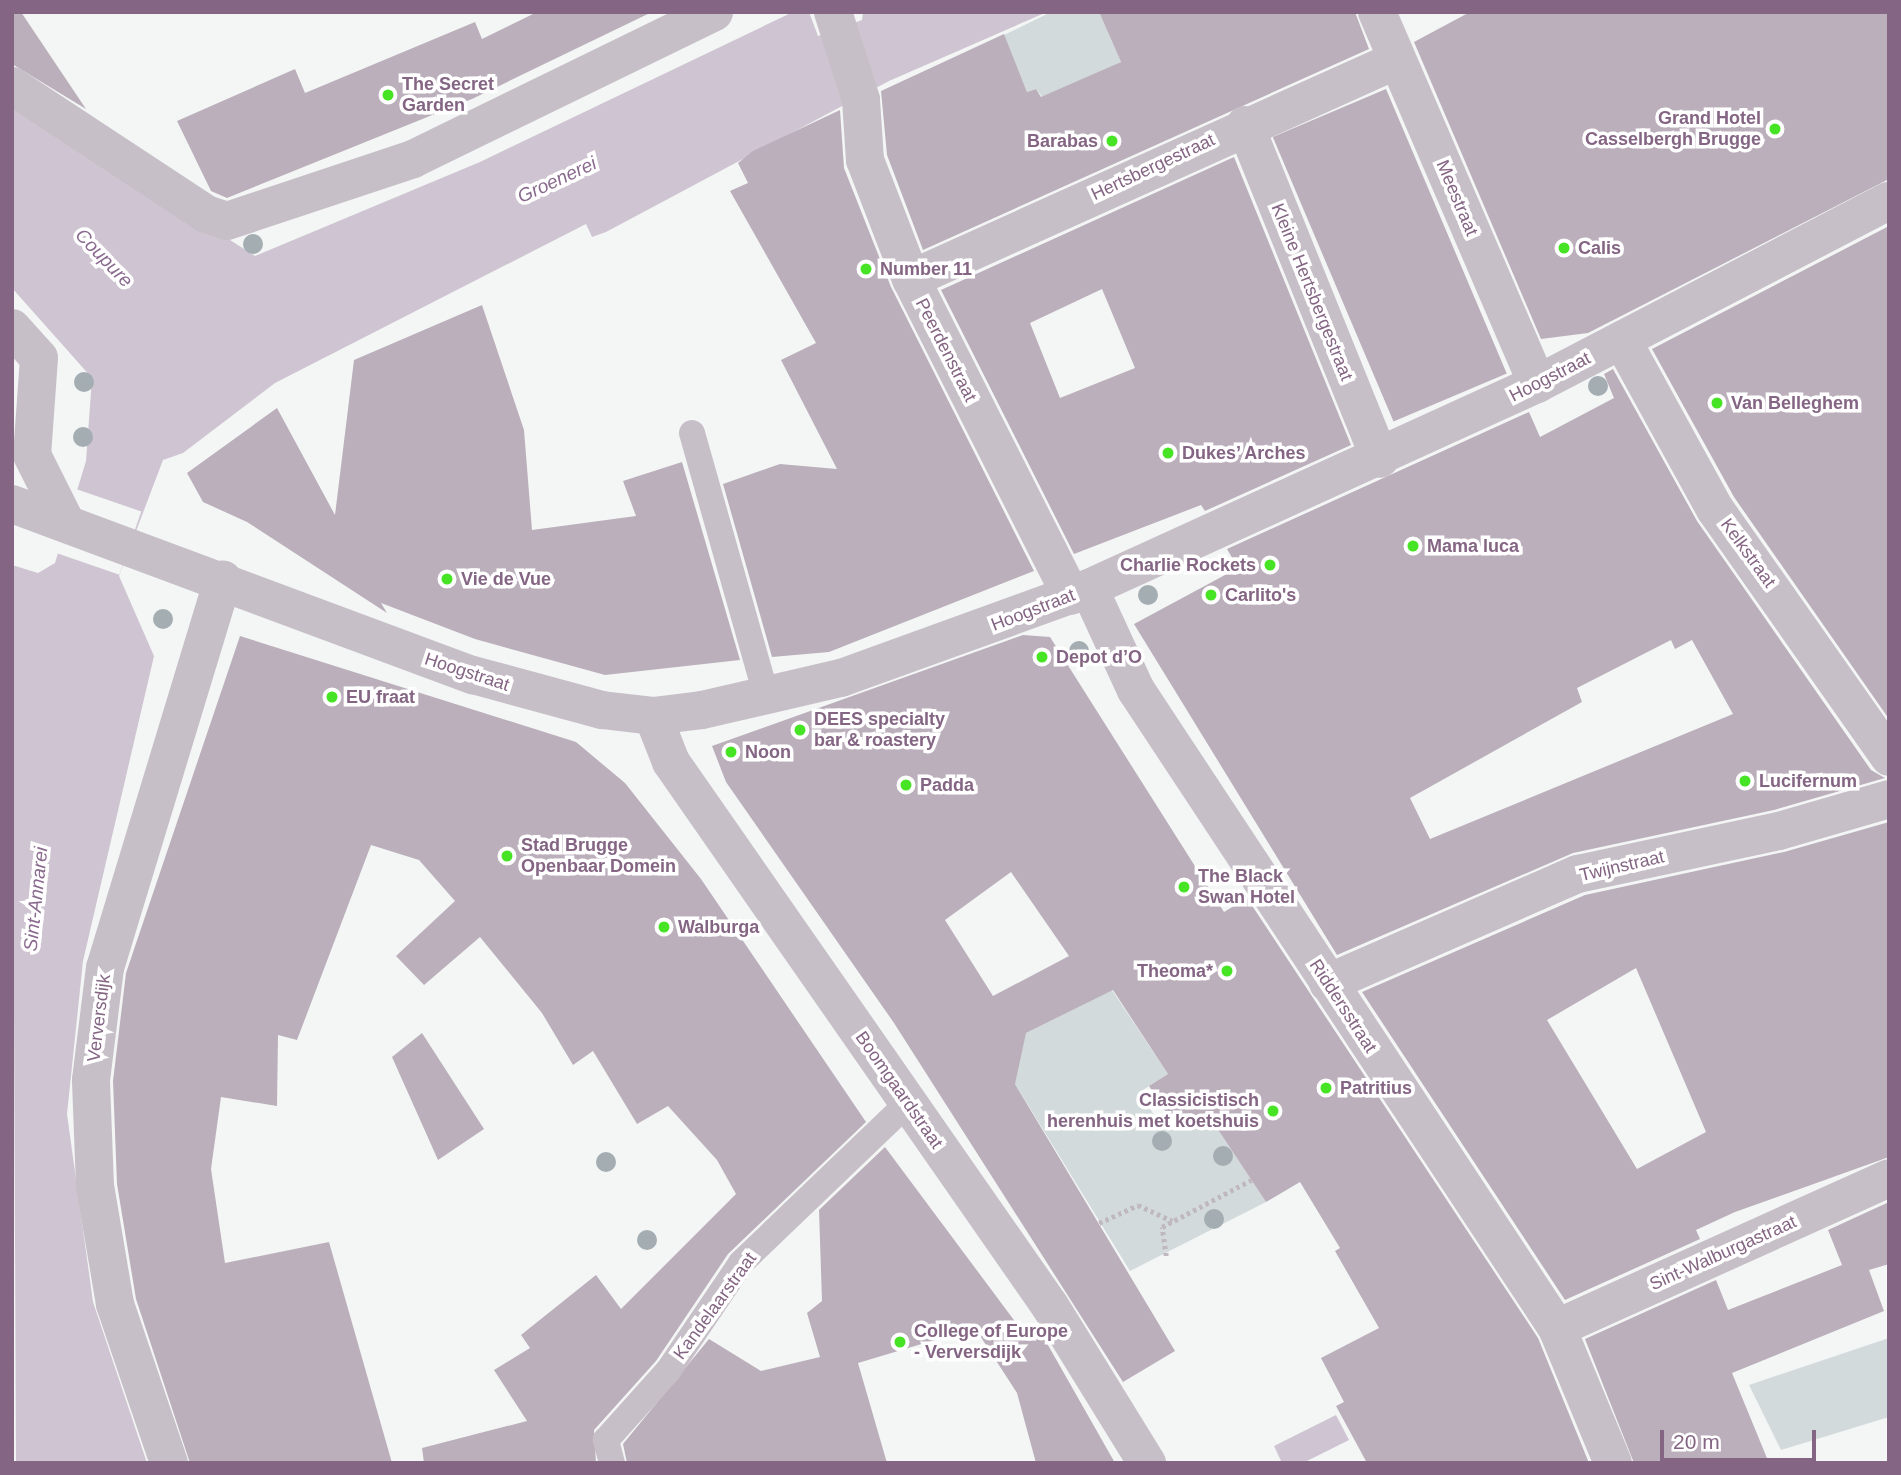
<!DOCTYPE html>
<meta charset="utf-8">
<style>
body{margin:0}
#map{position:relative;width:1901px;height:1475px;overflow:hidden;background:#f3f6f5;font-family:Arial,sans-serif}
div>[style]{position:absolute}
[style*='--x']{left:calc(var(--x)*1px);top:calc(var(--y)*1px);width:calc(var(--w)*1px);rotate:calc(var(--a)*1deg)}
.green>*{inset:0;background:#d2dadb}
.water>*{inset:0;background:#cfc4d1}
.pier>*{inset:0;background:#f3f6f5;transform-origin:0 0}
.building>*{inset:0;background:#bbafbb;transform-origin:0 0}
.path>*{height:4.5px;margin-top:-2.25px;transform-origin:0;background:repeating-linear-gradient(90deg,#bfb9bf 0 3.5px,transparent 0 7px)}
.service>*{height:26px;margin:-13px;padding:0 13px;transform-origin:13px;border-radius:13px;background:#c7bfc7}
.pedestrian>*{height:38px;margin:-19px;padding:0 19px;transform-origin:19px;border-radius:19px;background:#c7bfc7}
.minor>*{height:38px;margin:-19px;padding:0 19px;transform-origin:19px;border-radius:19px;background:#c7bfc7}
.trees>*{width:20px;height:20px;margin:-10px;border-radius:50%;background:#a4adb2}
.dots>*{width:19px;height:19px;translate:-50% -50%;box-sizing:border-box;border:4px solid #fff;border-radius:50%}
span{translate:-50% -50%;white-space:nowrap;text-align:center;line-height:1.15;-webkit-text-stroke:7px #fff;paint-order:stroke}
.poi-label{font-size:18px;color:#846583;font-weight:700}
.left{translate:0 -50%;text-align:left}
.right{translate:-100% -50%;text-align:right}
.street-label{font-size:18px;color:#846583}
.water-label{font-size:19px;color:#8a6b8f;font-style:italic}
.frame{position:absolute;inset:0;border:14px solid #846583;pointer-events:none}
.scale{position:absolute;left:1660px;top:1430px;width:156px;height:32px;box-sizing:border-box;border:4px solid #846583;border-top:0;padding-left:9px;font-size:21px;line-height:24px;white-space:nowrap;color:#846583;-webkit-text-stroke:5px #fff;paint-order:stroke}
</style>
<div id="map">
<div class="green">
<i style="clip-path:polygon(1051px 12px,1099px 12px,1121px 62px,1044px 99px,1036px 89px,1027px 92px,1004px 35px)"></i>
<i style="clip-path:polygon(1112px 990px,1168px 1074px,1140px 1092px,1157px 1120px,1167px 1114px,1178px 1131px,1207px 1113px,1266px 1202px,1130px 1271px,1012px 1079px,1023px 1045px,1014px 1039px)"></i>
<i style="clip-path:polygon(1889px 1338px,1889px 1417px,1781px 1450px,1749px 1385px)"></i>
</div>
<div class="water">
<i style="clip-path:polygon(793px 12px,809px 12px,818px 36px,862px 20px,863px 12px,1047px 12px,889px 81px,606px 232px,592px 237px,586px 224px,275px 383px,183px 453px,163px 460px,119px 576px,154px 656px,83px 961px,67px 1114px,93px 1302px,147px 1463px,16px 1463px,12px 565px,38px 573px,55px 563px,86px 461px,92px 378px,12px 288px,12px 100px,255px 256px,480px 162px)"></i>
<i style="clip-path:polygon(1336px 1415px,1349px 1440px,1303px 1463px,1282px 1463px,1274px 1446px)"></i>
</div>
<div class="pier">
<i style="left:76px;top:489px;width:69px;height:67px;rotate:19deg"></i>
</div>
<div class="building">
<i style="clip-path:polygon(12px 12px,21px 12px,86px 109px,12px 64px)"></i>
<i style="clip-path:polygon(537px 12px,652px 12px,472px 99px,227px 198px,211px 191px,177px 121px,295px 69px,305px 93px,475px 22px,482px 39px)"></i>
<i style="clip-path:polygon(1099px 12px,1355px 12px,1369px 49px,923px 250px,887px 155px,881px 91px,1004px 34px,1027px 92px,1036px 89px,1041px 97px,1121px 62px)"></i>
<i style="clip-path:polygon(1470px 12px,1889px 12px,1889px 179px,1588px 333px,1541px 339px,1414px 42px)"></i>
<i style="left:1386px;top:89px;width:309px;height:123px;rotate:67deg"></i>
<i style="clip-path:polygon(840px 110px,844px 168px,891px 287px,1034px 571px,829px 652px,772px 657px,723px 484px,780px 464px,837px 469px,781px 360px,816px 343px,730px 191px,748px 183px,738px 163px,753px 151px)"></i>
<i style="clip-path:polygon(evenodd,1234px 157px,1351px 445px,1205px 511px,1201px 505px,1074px 554px,941px 290px,1234px 157px,1102px 289px,1135px 368px,1060px 398px,1030px 323px,1102px 289px)"></i>
<i style="clip-path:polygon(1889px 226px,1889px 719px,1734px 497px,1652px 349px)"></i>
<i style="clip-path:polygon(482px 305px,524px 430px,532px 530px,636px 516px,623px 481px,682px 462px,740px 660px,605px 675px,475px 639px,381px 603px,387px 613px,247px 522px,203px 502px,187px 473px,277px 408px,335px 515px,354px 360px)"></i>
<i style="clip-path:polygon(evenodd,1613px 369px,1697px 521px,1871px 770px,1885px 778px,1774px 810px,1573px 853px,1337px 955px,1134px 624px,1238px 568px,1227px 549px,1529px 412px,1540px 437px,1614px 398px,1604px 374px,1613px 369px,1671px 640px,1675px 649px,1692px 640px,1733px 714px,1430px 839px,1410px 798px,1582px 702px,1577px 688px,1671px 640px)"></i>
<i style="clip-path:polygon(evenodd,1023px 635px,1050px 637px,1224px 912px,1247px 898px,1538px 1338px,1589px 1463px,1367px 1463px,1336px 1406px,1344px 1402px,1321px 1358px,1379px 1328px,1335px 1251px,1340px 1248px,1300px 1182px,1266px 1202px,1207px 1113px,1178px 1131px,1149px 1086px,1168px 1074px,1113px 990px,1026px 1033px,1015px 1084px,1175px 1351px,1123px 1382px,894px 1023px,726px 782px,712px 746px,1023px 635px,1011px 872px,1069px 956px,993px 996px,945px 920px,1011px 872px)"></i>
<i style="clip-path:polygon(240px 636px,576px 742px,625px 783px,701px 879px,866px 1122px,728px 1254px,656px 1361px,594px 1430px,596px 1463px,424px 1463px,422px 1448px,527px 1421px,494px 1370px,530px 1348px,521px 1335px,596px 1275px,621px 1309px,736px 1194px,717px 1160px,668px 1106px,637px 1124px,593px 1051px,573px 1065px,542px 1013px,480px 937px,424px 985px,396px 956px,455px 901px,419px 860px,371px 845px,297px 1040px,278px 1035px,277px 1106px,221px 1097px,211px 1169px,225px 1263px,329px 1242px,392px 1463px,190px 1463px,136px 1299px,117px 1184px,113px 1081px,126px 973px)"></i>
<i style="clip-path:polygon(evenodd,1889px 822px,1889px 1157px,1735px 1212px,1696px 1230px,1700px 1239px,1565px 1300px,1362px 992px,1585px 895px,1784px 852px,1889px 822px,1636px 968px,1706px 1132px,1637px 1169px,1547px 1020px,1636px 968px)"></i>
<i style="clip-path:polygon(422px 1033px,484px 1129px,438px 1160px,392px 1057px)"></i>
<i style="clip-path:polygon(885px 1147px,1028px 1339px,1040px 1331px,1115px 1463px,1036px 1463px,1017px 1393px,975px 1328px,858px 1363px,887px 1463px,627px 1463px,623px 1444px,709px 1339px,761px 1371px,820px 1357px,807px 1313px,822px 1301px,819px 1210px)"></i>
<i style="clip-path:polygon(1889px 1202px,1889px 1264px,1869px 1270px,1884px 1311px,1732px 1373px,1769px 1463px,1634px 1463px,1585px 1339px,1716px 1280px,1728px 1310px,1842px 1265px,1828px 1230px)"></i>
</div>
<div class="path">
<i style="--x:1099;--y:1223;--w:43;--a:-24.8"></i>
<i style="--x:1138;--y:1205;--w:38;--a:25"></i>
<i style="--x:1166;--y:1256;--w:29;--a:-98"></i>
<i style="--x:1162;--y:1227;--w:101;--a:-27.8"></i>
</div>
<div class="service">
<i style="--x:692;--y:433;--w:272;--a:74.2"></i>
<i style="--x:612;--y:1463;--w:24;--a:-105"></i>
<i style="--x:606;--y:1440;--w:93;--a:-48.1"></i>
<i style="--x:668;--y:1371;--w:130;--a:-55.9"></i>
<i style="--x:741;--y:1263;--w:231;--a:-43.8"></i>
</div>
<div class="pedestrian">
<i style="--x:12;--y:86;--w:232;--a:33.4"></i>
<i style="--x:206;--y:214;--w:22;--a:18"></i>
<i style="--x:1245;--y:125;--w:360;--a:68"></i>
<i style="--x:12;--y:328;--w:40;--a:48"></i>
<i style="--x:39;--y:358;--w:97;--a:94.1"></i>
<i style="--x:32;--y:455;--w:74;--a:63.4"></i>
</div>
<div class="minor">
<i style="--x:833;--y:12;--w:92;--a:72.3"></i>
<i style="--x:861;--y:100;--w:60;--a:86.2"></i>
<i style="--x:865;--y:160;--w:128;--a:68.9"></i>
<i style="--x:911;--y:279;--w:355;--a:63.2"></i>
<i style="--x:1377;--y:12;--w:405;--a:66.7"></i>
<i style="--x:227;--y:221;--w:196;--a:-18.4"></i>
<i style="--x:413;--y:159;--w:335;--a:-26"></i>
<i style="--x:911;--y:279;--w:533;--a:-24.26"></i>
<i style="--x:1622;--y:340;--w:193;--a:61.2"></i>
<i style="--x:1715;--y:509;--w:303;--a:54.9"></i>
<i style="--x:12;--y:504;--w:492;--a:20.4"></i>
<i style="--x:473;--y:675;--w:134;--a:15.2"></i>
<i style="--x:602;--y:710;--w:51;--a:6.7"></i>
<i style="--x:653;--y:716;--w:49;--a:-7"></i>
<i style="--x:702;--y:710;--w:143;--a:-13"></i>
<i style="--x:841;--y:678;--w:264;--a:-19.9"></i>
<i style="--x:1089;--y:588;--w:492;--a:-24.5"></i>
<i style="--x:1537;--y:384;--w:397;--a:-27.5"></i>
<i style="--x:1089;--y:588;--w:112;--a:65.3"></i>
<i style="--x:1136;--y:690;--w:764;--a:56.58"></i>
<i style="--x:1557;--y:1328;--w:146;--a:67.5"></i>
<i style="--x:653;--y:716;--w:49;--a:68.6"></i>
<i style="--x:671;--y:762;--w:663;--a:55.14"></i>
<i style="--x:1050;--y:1306;--w:185;--a:58.3"></i>
<i style="--x:1328;--y:983;--w:273;--a:-23.6"></i>
<i style="--x:1578;--y:874;--w:206;--a:-12.1"></i>
<i style="--x:1779;--y:831;--w:115;--a:-16.2"></i>
<i style="--x:1557;--y:1328;--w:364;--a:-24.3"></i>
<i style="--x:169;--y:1463;--w:168;--a:-108.8"></i>
<i style="--x:115;--y:1304;--w:120;--a:-99.6"></i>
<i style="--x:95;--y:1186;--w:106;--a:-92.2"></i>
<i style="--x:91;--y:1080;--w:113;--a:-82.9"></i>
<i style="--x:105;--y:968;--w:406;--a:-73.1"></i>
</div>
<div class="trees">
<i style="left:253px;top:244px"></i>
<i style="left:84px;top:382px"></i>
<i style="left:1598px;top:386px"></i>
<i style="left:83px;top:437px"></i>
<i style="left:1148px;top:595px"></i>
<i style="left:163px;top:619px"></i>
<i style="left:1079px;top:651px"></i>
<i style="left:1162px;top:1141px"></i>
<i style="left:1223px;top:1156px"></i>
<i style="left:606px;top:1162px"></i>
<i style="left:1214px;top:1219px"></i>
<i style="left:647px;top:1240px"></i>
</div>
<div class="dots">
<i style="left:388px;top:95px;background:#47e425"></i>
<i style="left:1775px;top:129px;background:#47e425"></i>
<i style="left:1112px;top:141px;background:#47e425"></i>
<i style="left:1564px;top:248px;background:#47e425"></i>
<i style="left:866px;top:269px;background:#47e425"></i>
<i style="left:1717px;top:403px;background:#47e425"></i>
<i style="left:1168px;top:453px;background:#47e425"></i>
<i style="left:1413px;top:546px;background:#47e425"></i>
<i style="left:1270px;top:565px;background:#47e425"></i>
<i style="left:447px;top:579px;background:#47e425"></i>
<i style="left:1211px;top:595px;background:#47e425"></i>
<i style="left:1042px;top:657px;background:#47e425"></i>
<i style="left:332px;top:697px;background:#47e425"></i>
<i style="left:800px;top:730px;background:#47e425"></i>
<i style="left:731px;top:752px;background:#47e425"></i>
<i style="left:1745px;top:781px;background:#47e425"></i>
<i style="left:906px;top:785px;background:#47e425"></i>
<i style="left:507px;top:856px;background:#47e425"></i>
<i style="left:1184px;top:887px;background:#47e425"></i>
<i style="left:664px;top:927px;background:#47e425"></i>
<i style="left:1227px;top:971px;background:#47e425"></i>
<i style="left:1326px;top:1088px;background:#47e425"></i>
<i style="left:1273px;top:1111px;background:#47e425"></i>
<i style="left:900px;top:1342px;background:#47e425"></i>
</div>
<div class="poi-label">
<span class="left" style="left:402px;top:95px">The Secret<br>Garden</span>
<span class="right" style="left:1761px;top:129px">Grand Hotel<br>Casselbergh Brugge</span>
<span class="right" style="left:1098px;top:141px">Barabas</span>
<span class="left" style="left:1578px;top:248px">Calis</span>
<span class="left" style="left:880px;top:269px">Number 11</span>
<span class="left" style="left:1731px;top:403px">Van Belleghem</span>
<span class="left" style="left:1182px;top:453px">Dukes’ Arches</span>
<span class="left" style="left:1427px;top:546px">Mama luca</span>
<span class="right" style="left:1256px;top:565px">Charlie Rockets</span>
<span class="left" style="left:461px;top:579px">Vie de Vue</span>
<span class="left" style="left:1225px;top:595px">Carlito's</span>
<span class="left" style="left:1056px;top:657px">Depot d’O</span>
<span class="left" style="left:346px;top:697px">EU fraat</span>
<span class="left" style="left:814px;top:730px">DEES specialty<br>bar &amp; roastery</span>
<span class="left" style="left:745px;top:752px">Noon</span>
<span class="left" style="left:1759px;top:781px">Lucifernum</span>
<span class="left" style="left:920px;top:785px">Padda</span>
<span class="left" style="left:521px;top:856px">Stad Brugge<br>Openbaar Domein</span>
<span class="left" style="left:1198px;top:887px">The Black<br>Swan Hotel</span>
<span class="left" style="left:678px;top:927px">Walburga</span>
<span class="right" style="left:1213px;top:971px">Theoma*</span>
<span class="left" style="left:1340px;top:1088px">Patritius</span>
<span class="right" style="left:1259px;top:1111px">Classicistisch<br>herenhuis met koetshuis</span>
<span class="left" style="left:914px;top:1342px">College of Europe<br>- Verversdijk</span>
</div>
<div class="street-label">
<span style="left:1153px;top:167px;rotate:-25deg">Hertsbergestraat</span>
<span style="left:1457px;top:198px;rotate:67deg">Meestraat</span>
<span style="left:1312px;top:292px;rotate:68deg">Kleine Hertsbergestraat</span>
<span style="left:946px;top:350px;rotate:63deg">Peerdenstraat</span>
<span style="left:1550px;top:377px;rotate:-27deg">Hoogstraat</span>
<span style="left:1748px;top:553px;rotate:54deg">Kelkstraat</span>
<span style="left:1033px;top:610px;rotate:-21deg">Hoogstraat</span>
<span style="left:467px;top:672px;rotate:18deg">Hoogstraat</span>
<span style="left:1622px;top:866px;rotate:-13deg">Twijnstraat</span>
<span style="left:1343px;top:1006px;rotate:57deg">Riddersstraat</span>
<span style="left:99px;top:1018px;rotate:-83deg">Verversdijk</span>
<span style="left:899px;top:1090px;rotate:55deg">Boomgaardstraat</span>
<span style="left:1723px;top:1253px;rotate:-24deg">Sint-Walburgastraat</span>
<span style="left:715px;top:1306px;rotate:-54deg">Kandelaarstraat</span>
</div>
<div class="water-label">
<span style="left:557px;top:180px;rotate:-25deg">Groenerei</span>
<span style="left:104px;top:258px;rotate:46deg">Coupure</span>
<span style="left:36px;top:899px;rotate:-84deg">Sint-Annarei</span>
</div>
<div class="frame"></div>
<div class="scale">20 m</div>
</div>
